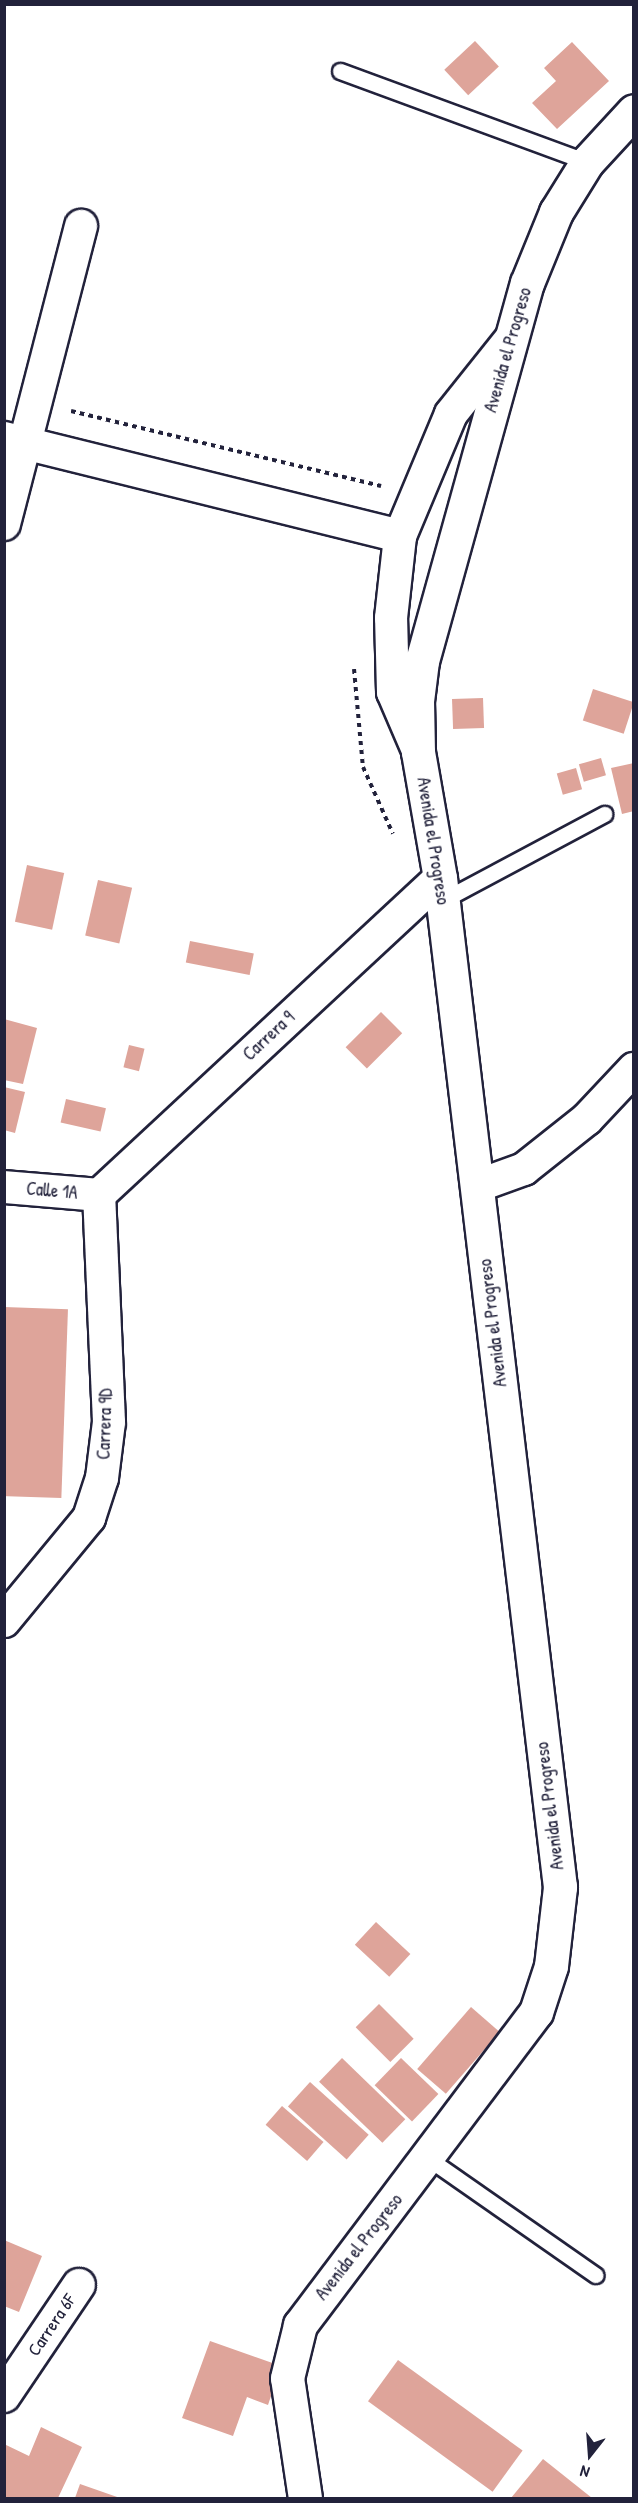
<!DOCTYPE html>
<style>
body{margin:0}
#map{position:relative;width:638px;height:2503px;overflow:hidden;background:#fff;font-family:"Patrick Hand",sans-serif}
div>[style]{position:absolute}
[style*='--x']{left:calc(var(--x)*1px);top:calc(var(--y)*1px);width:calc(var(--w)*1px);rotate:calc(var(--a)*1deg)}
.building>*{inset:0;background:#dea49a;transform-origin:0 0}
.path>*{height:4px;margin-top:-2px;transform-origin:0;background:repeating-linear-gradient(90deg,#22223b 0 4.5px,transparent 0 9px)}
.roads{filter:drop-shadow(2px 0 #22223b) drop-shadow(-2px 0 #22223b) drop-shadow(0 2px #22223b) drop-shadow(0 -2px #22223b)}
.service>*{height:15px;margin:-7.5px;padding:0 7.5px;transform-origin:7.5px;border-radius:7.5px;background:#fff}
.minor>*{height:32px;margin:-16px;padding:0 16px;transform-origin:16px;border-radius:16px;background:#fff}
.secondary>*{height:33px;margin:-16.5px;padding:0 16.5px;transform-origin:16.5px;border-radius:16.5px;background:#fff}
span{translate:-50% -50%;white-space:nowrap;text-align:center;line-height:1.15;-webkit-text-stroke:5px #fff;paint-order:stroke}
.street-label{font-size:18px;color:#22223b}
.frame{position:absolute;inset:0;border:6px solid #22223b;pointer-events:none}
.north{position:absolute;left:560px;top:2425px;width:60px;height:60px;-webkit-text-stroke:4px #fff;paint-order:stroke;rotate:197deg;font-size:16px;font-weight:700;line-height:24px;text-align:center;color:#22223b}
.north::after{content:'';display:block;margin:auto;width:21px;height:27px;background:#22223b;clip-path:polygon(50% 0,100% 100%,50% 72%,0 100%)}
</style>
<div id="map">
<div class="building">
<i style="left:475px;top:41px;width:35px;height:42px;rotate:47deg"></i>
<i style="clip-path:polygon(572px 42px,609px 81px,557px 129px,532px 103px,556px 81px,544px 68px)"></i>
<i style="left:593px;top:689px;width:43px;height:33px;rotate:18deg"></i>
<i style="left:483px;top:698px;width:30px;height:31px;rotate:88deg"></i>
<i style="left:601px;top:758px;width:18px;height:23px;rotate:74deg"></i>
<i style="clip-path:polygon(634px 763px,634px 811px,622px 814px,611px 768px)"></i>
<i style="left:576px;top:768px;width:22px;height:20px;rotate:74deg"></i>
<i style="left:27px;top:865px;width:38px;height:58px;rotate:12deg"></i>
<i style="left:98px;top:880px;width:35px;height:57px;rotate:13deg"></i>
<i style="left:190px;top:941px;width:65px;height:22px;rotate:11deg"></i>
<i style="left:381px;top:1012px;width:30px;height:50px;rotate:45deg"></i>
<i style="clip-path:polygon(4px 1019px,37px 1028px,23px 1084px,4px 1080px)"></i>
<i style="left:129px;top:1045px;width:16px;height:23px;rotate:14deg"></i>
<i style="clip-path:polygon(4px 1087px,25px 1092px,15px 1133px,4px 1130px)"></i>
<i style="left:66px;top:1099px;width:41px;height:24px;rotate:13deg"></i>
<i style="left:4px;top:1307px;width:64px;height:189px;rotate:2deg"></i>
<i style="left:376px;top:1922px;width:47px;height:31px;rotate:43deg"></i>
<i style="left:379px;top:2004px;width:49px;height:33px;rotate:45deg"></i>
<i style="left:471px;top:2007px;width:38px;height:82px;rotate:41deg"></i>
<i style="left:342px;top:2058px;width:88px;height:33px;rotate:44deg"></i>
<i style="left:401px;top:2058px;width:52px;height:38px;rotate:44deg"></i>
<i style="left:310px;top:2082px;width:79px;height:33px;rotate:42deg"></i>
<i style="left:282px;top:2106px;width:55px;height:25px;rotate:41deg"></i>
<i style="clip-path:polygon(4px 2240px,42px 2256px,19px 2312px,4px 2306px)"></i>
<i style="clip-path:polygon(210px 2341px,281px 2366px,268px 2405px,247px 2397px,233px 2436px,182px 2418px)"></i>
<i style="left:398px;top:2360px;width:154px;height:51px;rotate:36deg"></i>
<i style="clip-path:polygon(41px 2427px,82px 2447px,58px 2498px,4px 2498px,4px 2444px,29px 2456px)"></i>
<i style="clip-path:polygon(543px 2459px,592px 2498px,511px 2498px)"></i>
<i style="clip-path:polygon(80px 2484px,120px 2498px,75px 2498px)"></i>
</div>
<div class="path">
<i style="--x:71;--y:411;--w:319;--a:13.6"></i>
<i style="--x:354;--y:669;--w:98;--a:84.8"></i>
<i style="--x:363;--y:767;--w:73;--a:65.9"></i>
</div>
<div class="roads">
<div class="service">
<i style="--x:340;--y:71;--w:263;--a:20.2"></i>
<i style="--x:443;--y:900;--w:183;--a:-28.1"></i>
<i style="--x:429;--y:2159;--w:203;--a:34.9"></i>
</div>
<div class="minor">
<i style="--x:4;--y:438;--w:408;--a:13.9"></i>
<i style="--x:4;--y:524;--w:308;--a:-75.5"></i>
<i style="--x:417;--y:748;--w:61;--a:-113.2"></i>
<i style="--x:393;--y:692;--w:74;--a:-91.5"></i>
<i style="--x:391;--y:618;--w:82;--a:-83.7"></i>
<i style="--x:400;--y:536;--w:132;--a:-67.3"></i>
<i style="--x:451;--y:414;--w:95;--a:-51.4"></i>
<i style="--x:477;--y:1186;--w:50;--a:-19.9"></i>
<i style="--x:524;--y:1169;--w:80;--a:-38.4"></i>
<i style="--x:587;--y:1119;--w:69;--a:-46.8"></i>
<i style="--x:4;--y:1187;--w:95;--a:4.8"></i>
<i style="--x:99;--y:1195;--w:466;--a:-42.9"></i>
<i style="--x:4;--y:1621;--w:134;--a:-50.5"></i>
<i style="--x:89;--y:1518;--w:42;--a:-72"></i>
<i style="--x:102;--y:1478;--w:56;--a:-82.9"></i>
<i style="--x:109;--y:1422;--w:227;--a:-92.5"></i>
<i style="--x:4;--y:2396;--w:134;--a:-56"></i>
</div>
<div class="secondary">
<i style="--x:305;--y:2498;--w:121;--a:-98.5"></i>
<i style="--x:287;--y:2378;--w:55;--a:-76.2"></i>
<i style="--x:300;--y:2325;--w:392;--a:-53"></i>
<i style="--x:536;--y:2012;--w:48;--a:-71.9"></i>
<i style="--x:551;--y:1966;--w:80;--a:-83.5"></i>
<i style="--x:560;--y:1887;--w:1016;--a:-96.78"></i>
<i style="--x:440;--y:878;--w:128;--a:-99.9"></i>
<i style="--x:418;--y:752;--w:51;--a:-91.1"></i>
<i style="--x:417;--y:701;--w:40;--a:-82.9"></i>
<i style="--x:422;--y:661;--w:392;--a:-74.5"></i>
<i style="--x:527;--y:283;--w:77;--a:-67.8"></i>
<i style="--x:556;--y:212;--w:59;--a:-58.2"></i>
<i style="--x:587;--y:162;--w:69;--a:-47.3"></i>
</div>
</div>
<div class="street-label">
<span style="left:508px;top:350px;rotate:-74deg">Avenida el Progreso</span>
<span style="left:433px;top:841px;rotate:81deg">Avenida el Progreso</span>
<span style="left:269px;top:1036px;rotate:-43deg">Carrera 9</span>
<span style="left:52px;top:1191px;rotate:5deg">Calle 1A</span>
<span style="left:493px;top:1323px;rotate:-97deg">Avenida el Progreso</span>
<span style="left:105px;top:1424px;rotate:-88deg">Carrera 9D</span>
<span style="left:550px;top:1806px;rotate:-97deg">Avenida el Progreso</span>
<span style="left:359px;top:2247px;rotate:-52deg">Avenida el Progreso</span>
<span style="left:52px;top:2325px;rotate:-56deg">Carrera 6F</span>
</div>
<div class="frame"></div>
<div class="north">N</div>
</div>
